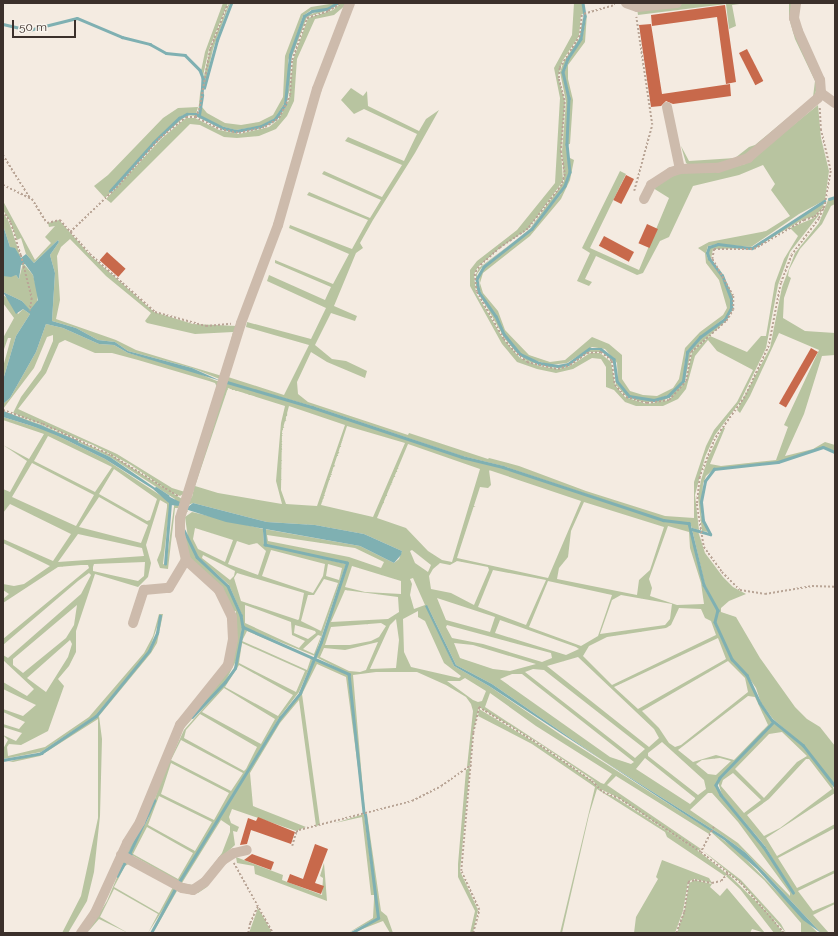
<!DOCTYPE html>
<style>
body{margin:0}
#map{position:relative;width:838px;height:936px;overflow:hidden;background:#f4ebe1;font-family:Raleway,sans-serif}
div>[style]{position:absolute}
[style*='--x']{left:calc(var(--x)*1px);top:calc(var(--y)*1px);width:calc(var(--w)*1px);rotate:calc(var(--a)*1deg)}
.green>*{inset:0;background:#b8c4a0}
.water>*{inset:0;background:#7fb0b2}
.stream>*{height:2.5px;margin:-1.25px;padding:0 1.25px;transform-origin:1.25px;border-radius:1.25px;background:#7fb0b2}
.building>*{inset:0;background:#c8694b;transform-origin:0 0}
.path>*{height:1.5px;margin-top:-0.75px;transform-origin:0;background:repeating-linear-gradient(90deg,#b9a596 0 2px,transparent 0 4px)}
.minor>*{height:10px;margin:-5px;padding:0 5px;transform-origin:5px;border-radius:5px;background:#cdbbac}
span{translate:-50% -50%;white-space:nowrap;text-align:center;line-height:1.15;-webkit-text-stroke:3px #fbf5ee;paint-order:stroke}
.frame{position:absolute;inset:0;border:4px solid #3b302b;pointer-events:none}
.scale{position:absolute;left:12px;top:20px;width:64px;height:18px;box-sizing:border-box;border:2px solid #3b302b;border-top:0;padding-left:5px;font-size:12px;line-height:14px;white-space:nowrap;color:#3b302b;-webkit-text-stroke:3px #fbf5ee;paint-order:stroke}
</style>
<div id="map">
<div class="green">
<i style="clip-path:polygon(223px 3px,228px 3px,209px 49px,203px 76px,201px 71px,205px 52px)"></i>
<i style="clip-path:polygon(229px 3px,230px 3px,213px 49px,198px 114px,200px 94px,210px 49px)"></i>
<i style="clip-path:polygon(336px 3px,326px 9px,311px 10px,303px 16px,288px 61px,288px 85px,284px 104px,275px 118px,261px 126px,236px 130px,220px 126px,199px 115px,202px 107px,207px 113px,225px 123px,241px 125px,259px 122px,273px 115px,283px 97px,285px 56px,301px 14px,311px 7px)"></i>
<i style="clip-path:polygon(339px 3px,332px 9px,307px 17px,291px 59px,290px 88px,287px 100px,281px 115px,274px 122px,268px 125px,257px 129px,234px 133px,220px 128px,195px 116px,186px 116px,160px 138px,119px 184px,105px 198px,94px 186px,108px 175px,163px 118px,178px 108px,198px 107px,196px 114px,183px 115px,168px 128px,110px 192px,154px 143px,183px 116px,196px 115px,224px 129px,236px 131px,271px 123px,279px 116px,285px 104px,289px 85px,289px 62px,304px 17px)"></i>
<i style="clip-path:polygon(341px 3px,348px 3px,334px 15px,315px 19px,297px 59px,294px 101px,287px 116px,276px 129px,259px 136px,237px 138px,224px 137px,200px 125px,190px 124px,111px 203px,106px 199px,161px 139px,186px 118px,195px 118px,219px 130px,239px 134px,269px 127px,279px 119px,289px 100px,293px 60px,308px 18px,333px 10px)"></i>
<i style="clip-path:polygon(574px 3px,583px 3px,584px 13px,581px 15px,579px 36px,563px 60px,558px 76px,565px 102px,561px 151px,563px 181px,528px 229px,500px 248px,478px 267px,474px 274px,476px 293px,504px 340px,520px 358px,539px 366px,558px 369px,570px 366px,590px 353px,600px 353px,611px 362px,615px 385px,625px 397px,647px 404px,669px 400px,686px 381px,692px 352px,710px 336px,747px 352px,761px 336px,766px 336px,775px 283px,784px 259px,798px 236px,790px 228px,814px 218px,822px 211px,790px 252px,778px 285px,766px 348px,740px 402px,715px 435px,705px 457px,695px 495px,699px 530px,692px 528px,690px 523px,664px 520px,503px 466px,462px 456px,312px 406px,227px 382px,228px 377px,284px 395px,309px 345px,246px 327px,247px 322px,311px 339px,326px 308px,267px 281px,269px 275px,325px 300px,331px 287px,275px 263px,275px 260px,333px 284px,349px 254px,289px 228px,290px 225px,352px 249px,368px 220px,307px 195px,309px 192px,370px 218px,381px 200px,322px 174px,324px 171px,382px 197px,402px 165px,345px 141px,348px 137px,404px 161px,417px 134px,364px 109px,354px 114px,341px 100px,351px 88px,363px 96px,367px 91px,368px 106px,419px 131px,426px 119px,439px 110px,415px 153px,373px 220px,360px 243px,363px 248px,356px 253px,334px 306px,357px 316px,355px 321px,331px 313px,315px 345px,332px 359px,346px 361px,367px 371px,365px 378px,327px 362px,311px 352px,297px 382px,298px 394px,308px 402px,408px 435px,409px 433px,488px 459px,489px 458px,519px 466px,586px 491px,665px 516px,694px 518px,694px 482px,706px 446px,714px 430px,737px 402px,753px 370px,717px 351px,708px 340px,695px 356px,686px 389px,678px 399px,663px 406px,636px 406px,625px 402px,614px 390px,606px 387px,606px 367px,601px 359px,592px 358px,573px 369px,556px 373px,537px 369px,517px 362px,502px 344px,470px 286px,470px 270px,477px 261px,517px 230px,555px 183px,560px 98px,554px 68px,572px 35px)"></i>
<i style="clip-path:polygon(683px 3px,747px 3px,732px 5px,736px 26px,729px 29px,726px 4px,638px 15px,637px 9px)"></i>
<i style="clip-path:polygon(789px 3px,792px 3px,817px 84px,815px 97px,738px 161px,690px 166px,686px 163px,681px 146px,689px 161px,735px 158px,749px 147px,755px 145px,813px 97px,815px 81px,795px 39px,789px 18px)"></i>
<i style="clip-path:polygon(587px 13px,585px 42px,568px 65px,568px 79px,573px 100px,570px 144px,567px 144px,570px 98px,564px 73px,569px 60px,582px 39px)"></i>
<i style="clip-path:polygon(583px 14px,581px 39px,567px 59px,563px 72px,569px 98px,566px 144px,569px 172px,565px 185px,531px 228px,483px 266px,477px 274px,479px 292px,495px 316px,504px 335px,520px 355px,544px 365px,559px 367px,568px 364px,589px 350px,601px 349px,614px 359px,616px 382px,629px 397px,654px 401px,669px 397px,684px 381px,688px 353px,701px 338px,728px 316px,732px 308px,732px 299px,722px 275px,709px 259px,709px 247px,718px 245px,752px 248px,824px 201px,823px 208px,814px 217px,804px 219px,754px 248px,713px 249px,711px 259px,723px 275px,733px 296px,732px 310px,726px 321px,691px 352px,685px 380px,681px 387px,673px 396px,660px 402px,642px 402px,626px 396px,616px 385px,614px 363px,603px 352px,590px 352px,562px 368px,548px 367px,527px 361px,515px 351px,505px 339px,476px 288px,476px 274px,479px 268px,529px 230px,564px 181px,562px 151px,566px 102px,560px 72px,564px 61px,580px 37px)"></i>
<i style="clip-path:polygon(818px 105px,821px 138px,829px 171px,825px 200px,799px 214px,751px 247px,718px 244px,708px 246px,706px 253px,708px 259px,721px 276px,731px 299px,731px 308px,727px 316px,700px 337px,686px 352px,683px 380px,671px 394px,654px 400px,629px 396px,618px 381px,617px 363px,605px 349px,592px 347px,567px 363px,550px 365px,524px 357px,508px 339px,480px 291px,479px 275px,484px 267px,532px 229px,561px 194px,570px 172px,568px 157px,574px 160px,570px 180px,561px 199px,530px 236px,483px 273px,480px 283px,483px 293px,498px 311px,505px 330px,529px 355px,550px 362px,565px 360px,592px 337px,609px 344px,622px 355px,622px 379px,630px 391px,643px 395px,657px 396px,673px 388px,679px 379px,685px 348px,700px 332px,723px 315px,727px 308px,719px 280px,706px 263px,705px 253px,698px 248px,709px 242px,766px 231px,790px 216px,771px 190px,775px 184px,763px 165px,739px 175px,693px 186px,669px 237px,660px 241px,643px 273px,637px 275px,596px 256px,585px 279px,592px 282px,589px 286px,577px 281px,590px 253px,582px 248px,620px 171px,626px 174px,590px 248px,639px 270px,669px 198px,653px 188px,665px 179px,681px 173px,734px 167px,745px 164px)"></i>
<i style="clip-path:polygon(835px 197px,835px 204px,831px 206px,822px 224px,800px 249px,789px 270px,788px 276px,791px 278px,784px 298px,783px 318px,805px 331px,835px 333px,835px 355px,822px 356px,804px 414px,785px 456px,813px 449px,825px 442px,835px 445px,835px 451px,823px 447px,777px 462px,714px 469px,706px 476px,703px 484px,701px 514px,708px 532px,702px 531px,698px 497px,701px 480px,708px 458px,723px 427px,725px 428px,710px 464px,721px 466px,776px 460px,788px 427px,784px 425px,819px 350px,779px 333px,750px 396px,740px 413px,737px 410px,770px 348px,782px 287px,795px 253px,819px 223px,828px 200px)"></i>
<i style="clip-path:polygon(evenodd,3px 201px,35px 260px,51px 243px,45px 237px,55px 226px,49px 227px,48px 223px,59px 220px,89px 254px,154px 312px,193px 324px,237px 326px,219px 391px,215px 383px,209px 381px,138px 360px,112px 353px,95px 353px,65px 340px,59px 343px,46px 373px,18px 409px,117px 454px,172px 488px,185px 492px,183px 494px,180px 496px,170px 492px,131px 465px,93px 445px,13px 413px,21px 397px,41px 370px,53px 341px,53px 335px,47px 337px,34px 368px,3px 409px,3px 404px,10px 398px,36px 352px,46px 324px,63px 328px,99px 344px,114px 345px,128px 353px,190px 370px,217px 381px,222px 380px,192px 368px,128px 351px,115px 342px,98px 340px,76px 328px,52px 321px,55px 273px,50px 255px,59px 242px,58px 240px,34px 263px,26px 254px,21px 238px,17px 240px,11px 223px,3px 210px,3px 201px,70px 239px,106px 276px,151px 313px,145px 321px,147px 323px,195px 334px,233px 332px,222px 376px,136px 350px,116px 340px,56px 319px,60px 300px,57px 256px,61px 247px,70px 239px)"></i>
<i style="clip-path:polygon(3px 212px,9px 222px,21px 258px,10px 247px,3px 225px)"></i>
<i style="clip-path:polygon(23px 263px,33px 275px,38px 294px,37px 304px,30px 311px,22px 301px,3px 292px,3px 276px,16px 275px,19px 279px)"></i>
<i style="clip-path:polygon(3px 295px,10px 300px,18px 314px,23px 309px,30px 314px,16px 336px,3px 380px,3px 367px,11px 338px,8px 338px,3px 352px,3px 338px,14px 318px,3px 303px)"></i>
<i style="clip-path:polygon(evenodd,226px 383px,312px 408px,462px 458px,503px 468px,663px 521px,689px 524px,703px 586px,717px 610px,716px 627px,731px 659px,746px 675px,762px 708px,773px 722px,720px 777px,716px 785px,721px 795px,764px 847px,794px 894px,765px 846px,722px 795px,718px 782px,774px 723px,802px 746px,831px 781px,835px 793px,766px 838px,777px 856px,835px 824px,835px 828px,778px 858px,797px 888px,835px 870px,835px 873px,798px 891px,813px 911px,835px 902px,835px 904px,813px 915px,829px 933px,821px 933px,746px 853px,723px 836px,602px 760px,492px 684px,456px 665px,427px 605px,454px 666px,489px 686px,564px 737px,711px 831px,736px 849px,818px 933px,801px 933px,801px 923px,764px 880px,711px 832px,709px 834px,616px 776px,607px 785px,701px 849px,697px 851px,619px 798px,598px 788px,593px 780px,537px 742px,479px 707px,473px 733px,470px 765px,467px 767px,473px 711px,471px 704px,466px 697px,446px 685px,417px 672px,376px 672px,353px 675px,365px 813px,349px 674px,316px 657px,348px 563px,265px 544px,264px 529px,360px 546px,394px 563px,399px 559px,402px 551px,364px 534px,315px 525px,267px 522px,193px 503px,186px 506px,185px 509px,188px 511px,183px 517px,183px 531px,197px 558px,222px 580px,232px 593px,241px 616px,242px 628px,237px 659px,225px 682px,183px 729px,166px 763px,147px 819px,128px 854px,180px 883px,280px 718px,298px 696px,315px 658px,348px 674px,364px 813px,346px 677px,317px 664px,302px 694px,320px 825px,316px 826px,299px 700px,280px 723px,250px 773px,253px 806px,306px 827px,296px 831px,232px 809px,229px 817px,231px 823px,239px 827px,237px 832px,233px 831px,235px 845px,223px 856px,205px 881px,194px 888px,177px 884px,127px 855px,127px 848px,148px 807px,178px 732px,223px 675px,231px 658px,236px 611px,233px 612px,218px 586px,190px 560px,181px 525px,186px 501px,192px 497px,194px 488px,191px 485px,226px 383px,228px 388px,285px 406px,281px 423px,276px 481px,282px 504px,218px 493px,195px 486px,228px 388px,226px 383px,289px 406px,345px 425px,317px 506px,286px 504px,281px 490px,282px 432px,289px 406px,226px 383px,347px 426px,405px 443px,373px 517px,321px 505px,347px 426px,226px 383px,408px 444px,480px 469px,452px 562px,442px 560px,428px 551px,406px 528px,377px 518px,408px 444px,226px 383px,489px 470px,581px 501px,548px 578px,457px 558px,480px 487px,488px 488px,491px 485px,489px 470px,226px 383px,584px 502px,664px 527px,650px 570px,639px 580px,637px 595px,557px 579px,559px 568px,568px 557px,571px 531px,584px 502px,226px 383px,668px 526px,689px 532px,690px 548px,701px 583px,704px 604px,677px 605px,650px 596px,652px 588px,649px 579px,668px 526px,226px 383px,267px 535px,355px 548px,384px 562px,381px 568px,349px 557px,268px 541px,267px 535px,226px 383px,412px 550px,431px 565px,428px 572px,415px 563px,410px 551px,412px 550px,226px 383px,457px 561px,488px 567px,489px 570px,474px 605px,451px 593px,431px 589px,429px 576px,433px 569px,440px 563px,450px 565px,457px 561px,226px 383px,352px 566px,401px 581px,401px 594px,365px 592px,345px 587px,352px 566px,226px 383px,493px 570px,546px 580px,526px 625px,478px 607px,493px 570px,226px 383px,413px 578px,425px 605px,414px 609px,410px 595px,412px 584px,410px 579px,413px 578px,226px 383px,548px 581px,612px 595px,598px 636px,581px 646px,529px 627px,548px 581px,226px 383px,345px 590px,398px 597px,399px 612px,388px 619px,331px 622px,345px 590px,226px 383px,621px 595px,672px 604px,670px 619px,665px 625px,600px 634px,612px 600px,621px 595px,226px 383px,437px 598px,495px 617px,490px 632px,446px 620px,437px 598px,226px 383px,679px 608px,701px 609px,705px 618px,711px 621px,716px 635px,612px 685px,583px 656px,589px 646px,607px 637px,666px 628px,671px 625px,679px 608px,226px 383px,418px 611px,418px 617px,425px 621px,444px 663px,461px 676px,459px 678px,411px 667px,404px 652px,403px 619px,418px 611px,226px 383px,396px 619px,399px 640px,396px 668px,370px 669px,390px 625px,396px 619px,226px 383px,500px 620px,576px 647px,579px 649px,566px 655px,495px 633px,500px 620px,226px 383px,381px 623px,386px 626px,379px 637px,371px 641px,350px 645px,325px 645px,331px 627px,381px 623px,226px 383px,447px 625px,551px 653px,552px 658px,542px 662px,483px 644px,452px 638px,446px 627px,447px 625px,226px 383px,718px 638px,726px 659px,638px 709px,614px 687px,718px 638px,226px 383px,378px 642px,366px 670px,360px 672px,349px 671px,320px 657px,324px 648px,345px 650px,378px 642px,226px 383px,454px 643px,473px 645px,536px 664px,510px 671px,493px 669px,460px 658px,454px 643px,226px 383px,578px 657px,654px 729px,659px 738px,649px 747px,547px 666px,578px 657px,226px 383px,728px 661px,745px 678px,748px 692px,681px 745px,675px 747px,669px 743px,659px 728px,642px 711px,728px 661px,226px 383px,533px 669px,544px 670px,645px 749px,635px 758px,525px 672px,533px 669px,226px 383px,512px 674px,522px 674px,634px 762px,631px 764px,610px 757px,500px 679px,512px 674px,226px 383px,465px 678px,486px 691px,482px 701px,478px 702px,473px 700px,447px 681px,460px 681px,465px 678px,226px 383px,490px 693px,536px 726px,612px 774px,604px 784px,601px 783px,485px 707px,490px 693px,226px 383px,748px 696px,755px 697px,768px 725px,734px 760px,716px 755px,693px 762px,678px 750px,748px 696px,226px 383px,782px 732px,807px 756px,797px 762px,764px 798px,735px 769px,769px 734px,782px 732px,226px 383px,662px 742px,704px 780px,706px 789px,698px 795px,648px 756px,648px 753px,662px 742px,226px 383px,645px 758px,695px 798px,695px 799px,690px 804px,636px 769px,645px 758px,226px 383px,720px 758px,731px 761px,716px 775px,708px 774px,696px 764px,702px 760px,720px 758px,226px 383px,806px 759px,809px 759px,832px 789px,780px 828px,764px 836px,747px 815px,769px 799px,806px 759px,226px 383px,733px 773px,761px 800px,744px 813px,721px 786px,723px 780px,733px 773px,226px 383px,708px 793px,712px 793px,738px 822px,790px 893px,790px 896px,738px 843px,690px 810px,708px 793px,226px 383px,221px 820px,230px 826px,230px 832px,222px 853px,201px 881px,192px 885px,182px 883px,221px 820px)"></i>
<i style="clip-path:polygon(evenodd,3px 411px,42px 425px,111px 455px,182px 499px,178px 508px,175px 508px,168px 569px,160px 568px,157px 560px,161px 550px,167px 507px,167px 504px,160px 500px,146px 545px,151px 563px,148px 577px,138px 587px,95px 574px,76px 631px,76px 652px,69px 666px,58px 679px,64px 686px,48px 731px,21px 745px,9px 744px,7px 747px,8px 756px,45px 747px,89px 717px,144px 653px,153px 636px,159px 614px,163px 614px,157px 643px,151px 653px,99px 716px,102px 739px,100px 816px,94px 872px,87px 901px,68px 933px,62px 933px,81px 896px,98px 818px,98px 719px,40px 756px,13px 762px,3px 760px,11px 761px,42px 753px,96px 716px,150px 652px,158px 633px,161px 615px,149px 651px,95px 716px,41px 752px,3px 759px,3px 749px,8px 740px,3px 735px,16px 741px,22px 733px,3px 727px,3px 724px,19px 729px,25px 722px,3px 712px,3px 709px,23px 716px,36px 705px,3px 689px,3px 682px,27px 696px,34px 689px,3px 660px,3px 655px,8px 658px,81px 594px,91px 575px,89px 573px,78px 581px,3px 645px,3px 639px,89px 568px,88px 565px,81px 565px,58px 567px,3px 603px,3px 599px,9px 594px,3px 590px,3px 584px,14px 586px,24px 584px,50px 566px,3px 543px,3px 539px,53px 561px,71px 534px,10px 504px,3px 513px,3px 489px,10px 492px,27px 461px,3px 445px,29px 459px,44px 434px,3px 420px,3px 417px,48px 431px,105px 459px,166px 499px,170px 504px,163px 564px,166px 565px,175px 499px,110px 457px,41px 425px,4px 414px,3px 411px,48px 436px,112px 467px,95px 492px,34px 461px,48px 436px,3px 411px,32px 463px,94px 495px,76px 526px,12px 497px,32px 463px,3px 411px,114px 469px,157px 499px,150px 520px,147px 521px,99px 494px,114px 469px,3px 411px,99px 497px,148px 525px,141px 543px,79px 527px,99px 497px,3px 411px,78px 534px,142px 548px,144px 556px,58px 562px,78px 534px,3px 411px,145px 562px,144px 576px,138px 581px,93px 571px,93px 567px,94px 564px,145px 562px,3px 411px,77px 605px,74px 625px,66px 638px,23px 673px,13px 665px,13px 659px,77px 605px,3px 411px,70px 640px,72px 644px,68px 657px,46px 692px,27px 678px,70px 640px)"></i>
<i style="clip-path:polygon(evenodd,192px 512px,263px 529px,264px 545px,346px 564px,315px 656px,243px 627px,242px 615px,229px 585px,198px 557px,188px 538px,185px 517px,192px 512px,195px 528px,233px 540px,225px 562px,198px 549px,193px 539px,195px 528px,192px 512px,237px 541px,249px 545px,257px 543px,266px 551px,258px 575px,228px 564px,237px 541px,192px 512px,271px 550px,325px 564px,323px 576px,313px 593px,262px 576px,271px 550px,192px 512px,203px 555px,235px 571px,234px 576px,230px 580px,202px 558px,203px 555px,192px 512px,328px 564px,342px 568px,339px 580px,326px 576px,328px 564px,192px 512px,237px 573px,304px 593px,299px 619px,298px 620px,241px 601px,234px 578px,237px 573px,192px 512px,324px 579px,338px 583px,321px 631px,301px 621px,308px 595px,314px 595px,324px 579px,192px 512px,245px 605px,291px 622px,292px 635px,305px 641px,299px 648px,245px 623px,245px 605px,192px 512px,295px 625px,315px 631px,316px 633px,308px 639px,294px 633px,295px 625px,192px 512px,318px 635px,321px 636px,314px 654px,303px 649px,318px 635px)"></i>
<i style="clip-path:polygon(692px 529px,698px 531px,705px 553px,723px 577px,733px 587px,746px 594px,729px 601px,721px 608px,721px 612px,736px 617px,760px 658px,795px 707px,807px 719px,820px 727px,835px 746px,835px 785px,803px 745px,773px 719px,761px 703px,756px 688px,747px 675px,732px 659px,716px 622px,718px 610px,705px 585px)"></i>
<i style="clip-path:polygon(evenodd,243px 628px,314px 658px,299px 692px,279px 718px,179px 882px,130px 854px,148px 819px,163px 775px,184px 730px,226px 683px,235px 668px,243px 628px,247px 631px,311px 658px,307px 670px,242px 641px,247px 631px,243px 628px,242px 643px,305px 671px,296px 692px,239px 663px,242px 643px,243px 628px,239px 665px,293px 695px,278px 716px,225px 687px,239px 665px,243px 628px,224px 688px,275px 719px,261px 744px,202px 712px,224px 688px,243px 628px,200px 714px,257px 747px,246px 769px,244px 771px,184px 738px,186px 730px,200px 714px,243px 628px,181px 740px,243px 773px,231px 791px,171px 760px,181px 740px,243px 628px,171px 763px,229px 793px,214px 820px,161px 794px,171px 763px,243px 628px,159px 796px,212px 822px,195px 851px,148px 825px,159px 796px,243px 628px,147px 827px,193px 853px,178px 879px,133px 854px,147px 827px)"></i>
<i style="clip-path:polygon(479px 709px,536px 743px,592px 781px,603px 792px,618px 799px,701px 853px,727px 874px,725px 876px,667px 837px,665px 832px,597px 789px,589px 815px,562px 933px,560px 933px,595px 787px,532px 744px,478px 716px)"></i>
<i style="clip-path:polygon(470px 767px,460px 871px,478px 910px,473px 933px,470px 933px,475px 911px,458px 877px,458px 864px,466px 770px)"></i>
<i style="clip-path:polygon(364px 814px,378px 918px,348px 933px,373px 918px,374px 899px,374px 895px,371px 895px,362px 817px,335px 823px)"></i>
<i style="clip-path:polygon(366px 814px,367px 814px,381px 911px,387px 916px,393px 933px,390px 933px,383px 921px,352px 933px,379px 918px)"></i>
<i style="clip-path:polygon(702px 850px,741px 880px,772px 914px,781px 924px,786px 933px,741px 883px)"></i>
<i style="clip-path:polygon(236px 857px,283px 875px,282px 880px,322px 895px,323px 878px,320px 876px,324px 863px,327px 901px,255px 874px,254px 866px,237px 863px)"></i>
<i style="clip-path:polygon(662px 860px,709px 878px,712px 883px,694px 879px,688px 882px,683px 911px,675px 933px,634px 933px,636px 917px,658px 879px,656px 877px)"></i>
<i style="clip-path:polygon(evenodd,123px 862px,131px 862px,187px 891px,200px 891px,213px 877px,207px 887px,198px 893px,189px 894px,177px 891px,153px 933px,176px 889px,148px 933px,158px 914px,114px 889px,100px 917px,128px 933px,99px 919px,87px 933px,107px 901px,123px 863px,98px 913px,86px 933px,83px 933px,97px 911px,123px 862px,130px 863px,173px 887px,159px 913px,114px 887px,125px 866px,130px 863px)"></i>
<i style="clip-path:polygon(728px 874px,771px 916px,783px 933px,774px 933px,740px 889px,726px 876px)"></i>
<i style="clip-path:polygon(695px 880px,712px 884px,710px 887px,720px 896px,727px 888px,765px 933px,752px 929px,750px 933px,677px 933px,685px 908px,689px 883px)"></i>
<i style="clip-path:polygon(258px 908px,264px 918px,272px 933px,249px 933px)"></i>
</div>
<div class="water">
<i style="clip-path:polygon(3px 225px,10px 247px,15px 248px,21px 258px,26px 254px,34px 263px,58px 240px,59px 242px,50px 255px,55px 273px,52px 321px,76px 328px,98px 340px,115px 342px,128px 351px,192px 368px,221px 381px,128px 353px,114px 345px,99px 344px,63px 328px,46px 324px,36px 352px,10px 398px,3px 404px,3px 380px,16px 336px,30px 314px,23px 309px,16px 314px,3px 292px,22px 301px,30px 310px,38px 300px,33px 275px,25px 264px,21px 265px,19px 279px,16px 275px,11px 277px,3px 276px)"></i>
<i style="clip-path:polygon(3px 413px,41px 425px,110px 457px,164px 494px,180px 502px,179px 506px,171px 505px,153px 489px,105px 459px,48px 431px,3px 417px)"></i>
<i style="clip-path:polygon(193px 503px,267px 522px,315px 525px,364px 534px,402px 551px,401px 555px,394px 563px,360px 546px,226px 522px,185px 509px)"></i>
<i style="clip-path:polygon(427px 605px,456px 665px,492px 684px,602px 760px,723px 836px,746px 853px,821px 933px,803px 920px,757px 869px,724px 840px,489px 686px,454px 666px,425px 606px)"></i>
</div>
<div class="stream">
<i style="--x:583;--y:3;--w:13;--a:81"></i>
<i style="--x:585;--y:16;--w:23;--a:100"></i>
<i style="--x:581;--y:39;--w:24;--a:123"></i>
<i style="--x:568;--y:59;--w:14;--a:111"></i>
<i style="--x:563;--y:72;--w:27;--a:77"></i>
<i style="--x:569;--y:98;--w:46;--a:92.5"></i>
<i style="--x:567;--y:144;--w:28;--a:84"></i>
<i style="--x:570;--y:172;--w:15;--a:110"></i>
<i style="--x:565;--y:186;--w:54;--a:127.5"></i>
<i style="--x:532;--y:229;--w:61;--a:141.6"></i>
<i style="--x:484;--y:267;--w:14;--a:120"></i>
<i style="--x:477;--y:279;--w:13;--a:81"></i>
<i style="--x:479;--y:292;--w:29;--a:55"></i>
<i style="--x:496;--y:316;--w:20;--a:66"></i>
<i style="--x:504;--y:334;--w:26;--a:51"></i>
<i style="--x:520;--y:354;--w:21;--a:25"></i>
<i style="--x:539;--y:363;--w:19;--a:9"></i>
<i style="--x:558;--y:366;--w:10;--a:-11"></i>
<i style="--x:568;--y:364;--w:26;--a:-36"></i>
<i style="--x:589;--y:349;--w:12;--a:0"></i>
<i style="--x:601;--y:349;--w:16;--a:38"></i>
<i style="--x:614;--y:359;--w:22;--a:82"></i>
<i style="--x:617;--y:381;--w:19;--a:51"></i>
<i style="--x:629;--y:396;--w:25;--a:9"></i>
<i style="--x:654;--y:400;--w:15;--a:-16"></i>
<i style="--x:668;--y:396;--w:21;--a:-45"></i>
<i style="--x:683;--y:381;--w:29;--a:-82"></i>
<i style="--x:687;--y:352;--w:20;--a:-49"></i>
<i style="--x:700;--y:337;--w:31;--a:-36"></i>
<i style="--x:725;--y:319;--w:13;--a:-61"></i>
<i style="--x:731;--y:308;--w:9;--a:-90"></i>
<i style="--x:731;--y:299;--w:25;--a:-111"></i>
<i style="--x:722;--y:276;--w:21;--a:-127"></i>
<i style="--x:709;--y:259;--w:6;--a:-108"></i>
<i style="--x:707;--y:253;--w:6;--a:-72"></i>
<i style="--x:709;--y:247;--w:9;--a:-18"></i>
<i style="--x:718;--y:244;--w:34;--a:7"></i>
<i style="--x:752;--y:248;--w:86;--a:-33.1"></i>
<i style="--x:3;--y:24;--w:27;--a:13"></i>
<i style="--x:29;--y:30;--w:49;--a:-14"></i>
<i style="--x:77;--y:18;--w:49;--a:22.9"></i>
<i style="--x:122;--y:37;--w:29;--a:14"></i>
<i style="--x:150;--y:44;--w:18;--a:29"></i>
<i style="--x:166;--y:53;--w:19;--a:6"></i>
<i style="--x:185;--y:55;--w:21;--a:45"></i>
<i style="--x:200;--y:70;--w:9;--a:69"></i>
<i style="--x:203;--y:78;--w:17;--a:93"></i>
<i style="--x:204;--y:88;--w:50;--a:-74.8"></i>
<i style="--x:217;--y:40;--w:40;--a:-69"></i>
<i style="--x:199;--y:115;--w:20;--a:-81"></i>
<i style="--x:110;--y:191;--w:64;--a:-48.1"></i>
<i style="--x:153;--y:143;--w:36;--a:-44"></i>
<i style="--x:179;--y:118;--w:9;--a:-27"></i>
<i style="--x:187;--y:114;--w:9;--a:0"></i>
<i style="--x:196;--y:114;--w:31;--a:27"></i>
<i style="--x:224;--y:128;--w:12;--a:14"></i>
<i style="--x:236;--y:131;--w:25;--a:-11"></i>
<i style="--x:261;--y:126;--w:16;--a:-27"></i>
<i style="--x:275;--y:119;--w:18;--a:-56"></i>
<i style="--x:285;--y:104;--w:49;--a:-84.2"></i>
<i style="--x:290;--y:55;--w:41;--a:-70.3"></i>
<i style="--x:304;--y:16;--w:9;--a:-32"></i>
<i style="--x:312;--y:11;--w:15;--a:-8"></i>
<i style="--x:327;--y:9;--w:12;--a:-31"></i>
<i style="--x:829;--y:199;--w:6;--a:-18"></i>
<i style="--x:227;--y:382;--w:89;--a:16.4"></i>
<i style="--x:312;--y:407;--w:158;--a:18.4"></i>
<i style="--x:462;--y:457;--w:42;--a:13.7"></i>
<i style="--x:503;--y:467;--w:169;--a:18.3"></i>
<i style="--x:663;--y:520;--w:26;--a:7"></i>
<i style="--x:689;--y:523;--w:64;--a:76.4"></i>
<i style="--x:704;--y:585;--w:29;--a:61"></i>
<i style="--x:718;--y:610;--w:12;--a:104"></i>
<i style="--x:715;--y:622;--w:41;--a:65.3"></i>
<i style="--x:732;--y:659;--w:22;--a:47"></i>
<i style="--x:747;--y:675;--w:31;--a:65"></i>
<i style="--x:760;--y:703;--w:21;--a:55"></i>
<i style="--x:772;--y:720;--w:40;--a:39"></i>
<i style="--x:803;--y:745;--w:52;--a:52"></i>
<i style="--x:3;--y:412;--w:79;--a:21.7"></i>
<i style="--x:156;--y:488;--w:14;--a:34"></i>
<i style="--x:692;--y:529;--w:19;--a:16"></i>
<i style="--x:710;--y:534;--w:15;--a:-118"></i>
<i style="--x:703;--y:521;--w:19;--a:-96"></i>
<i style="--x:701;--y:502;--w:21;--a:-79"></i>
<i style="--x:705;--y:481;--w:15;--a:-53"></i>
<i style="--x:714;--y:469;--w:64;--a:-6.2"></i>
<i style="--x:778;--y:462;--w:47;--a:-18.4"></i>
<i style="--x:823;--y:447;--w:13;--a:23"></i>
<i style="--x:184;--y:530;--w:30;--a:64"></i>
<i style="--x:197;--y:557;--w:42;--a:43.1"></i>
<i style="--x:228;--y:586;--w:32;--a:66"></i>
<i style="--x:241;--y:615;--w:12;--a:81"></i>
<i style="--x:243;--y:627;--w:116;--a:23.9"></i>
<i style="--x:349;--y:674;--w:139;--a:83.8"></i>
<i style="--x:165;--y:564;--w:61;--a:-85.3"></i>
<i style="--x:192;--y:717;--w:48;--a:-46.7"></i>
<i style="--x:225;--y:682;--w:17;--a:-54"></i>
<i style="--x:235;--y:668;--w:42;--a:-79"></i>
<i style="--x:774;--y:722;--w:78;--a:134"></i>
<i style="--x:720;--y:778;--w:8;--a:120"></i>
<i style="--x:716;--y:785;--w:11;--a:63"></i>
<i style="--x:721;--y:795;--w:67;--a:50.4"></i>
<i style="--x:764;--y:847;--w:54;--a:57.2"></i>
<i style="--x:3;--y:760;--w:39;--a:-10"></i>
<i style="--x:41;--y:753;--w:66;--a:-33.9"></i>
<i style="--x:96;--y:716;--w:84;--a:-50.8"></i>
<i style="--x:149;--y:651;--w:20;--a:-66"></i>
<i style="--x:157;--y:633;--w:17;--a:-80"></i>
<i style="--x:131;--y:855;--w:2;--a:-153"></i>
<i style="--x:129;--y:854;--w:59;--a:-64.7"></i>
<i style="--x:117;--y:876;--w:14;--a:-60"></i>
<i style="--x:179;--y:882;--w:193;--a:-58.4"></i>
<i style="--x:280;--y:718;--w:32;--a:-51"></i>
<i style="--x:300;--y:693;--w:55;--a:-67.6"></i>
<i style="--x:321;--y:642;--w:83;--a:-71.8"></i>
<i style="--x:347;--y:563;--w:84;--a:-167.6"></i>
<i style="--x:265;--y:545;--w:16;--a:-94"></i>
<i style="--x:151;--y:933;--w:50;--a:-61.4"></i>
<i style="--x:351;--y:933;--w:31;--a:-29"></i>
<i style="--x:378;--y:918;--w:104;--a:-97.2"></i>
</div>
<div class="building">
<i style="clip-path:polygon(725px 5px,736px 82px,726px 84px,717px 17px,652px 26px,651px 15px)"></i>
<i style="clip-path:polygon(651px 24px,662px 94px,730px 84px,731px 96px,673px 104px,666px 101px,661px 106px,651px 107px,639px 25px)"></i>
<i style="left:747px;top:49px;width:36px;height:9px;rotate:63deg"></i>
<i style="left:626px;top:175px;width:9px;height:28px;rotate:27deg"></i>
<i style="left:647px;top:224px;width:12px;height:21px;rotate:24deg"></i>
<i style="left:604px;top:236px;width:34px;height:11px;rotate:28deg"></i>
<i style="left:107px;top:252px;width:25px;height:11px;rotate:42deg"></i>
<i style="left:811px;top:348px;width:8px;height:64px;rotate:30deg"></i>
<i style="clip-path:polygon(258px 817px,295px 832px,291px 844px,251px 830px,247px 844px,240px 845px,248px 818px,256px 821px)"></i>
<i style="clip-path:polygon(315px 844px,328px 849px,315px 883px,324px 886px,321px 894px,287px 882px,290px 874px,303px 879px)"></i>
<i style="clip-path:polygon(252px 854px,274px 862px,271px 870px,244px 860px)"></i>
</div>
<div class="path">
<i style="--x:615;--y:3;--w:4;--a:124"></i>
<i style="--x:613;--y:6;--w:32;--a:164"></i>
<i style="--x:582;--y:15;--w:21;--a:95"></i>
<i style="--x:580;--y:36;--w:38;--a:122"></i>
<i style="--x:560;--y:68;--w:11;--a:95"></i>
<i style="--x:559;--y:79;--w:24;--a:75"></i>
<i style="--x:565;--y:102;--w:49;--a:94.7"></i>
<i style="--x:561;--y:151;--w:23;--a:80"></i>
<i style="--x:565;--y:174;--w:11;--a:105"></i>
<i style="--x:562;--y:185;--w:56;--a:127.7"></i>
<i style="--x:528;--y:229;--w:34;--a:146"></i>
<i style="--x:500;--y:248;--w:28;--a:138"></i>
<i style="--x:479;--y:267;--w:8;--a:120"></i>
<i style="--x:475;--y:274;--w:18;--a:84"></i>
<i style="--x:477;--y:292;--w:54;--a:60.1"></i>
<i style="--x:504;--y:339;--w:16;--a:50"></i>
<i style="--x:514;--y:351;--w:17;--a:40"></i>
<i style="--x:527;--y:362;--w:32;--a:13"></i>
<i style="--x:558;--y:369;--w:13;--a:-18"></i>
<i style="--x:570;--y:365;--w:21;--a:-35"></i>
<i style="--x:587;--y:353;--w:14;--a:-4"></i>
<i style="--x:601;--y:352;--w:14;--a:39"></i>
<i style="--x:612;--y:361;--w:24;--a:83"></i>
<i style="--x:615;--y:385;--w:16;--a:47"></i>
<i style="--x:626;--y:397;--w:22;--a:16"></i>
<i style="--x:647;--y:403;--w:22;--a:-8"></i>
<i style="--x:669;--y:400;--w:25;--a:-48"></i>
<i style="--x:686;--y:381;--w:29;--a:-80"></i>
<i style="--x:691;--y:352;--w:47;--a:-41.5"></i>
<i style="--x:726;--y:321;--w:13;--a:-58"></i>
<i style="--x:733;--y:310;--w:14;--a:-90"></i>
<i style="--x:733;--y:296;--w:43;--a:-119.6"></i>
<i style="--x:712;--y:259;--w:10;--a:-79"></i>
<i style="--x:714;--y:249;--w:40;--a:0"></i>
<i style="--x:754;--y:249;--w:58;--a:-30.1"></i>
<i style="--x:804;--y:220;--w:10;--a:-17"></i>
<i style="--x:814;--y:217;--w:16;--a:-45"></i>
<i style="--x:820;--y:108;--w:21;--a:87"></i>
<i style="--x:821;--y:129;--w:43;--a:76.6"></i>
<i style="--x:831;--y:171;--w:36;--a:100"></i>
<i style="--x:825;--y:206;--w:14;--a:115"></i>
<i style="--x:819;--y:219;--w:45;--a:126.9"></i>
<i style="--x:792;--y:255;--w:30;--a:111"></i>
<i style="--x:781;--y:283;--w:64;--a:100.8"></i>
<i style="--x:769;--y:346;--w:56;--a:115.2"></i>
<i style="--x:745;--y:397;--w:52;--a:125.5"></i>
<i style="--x:715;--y:439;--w:41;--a:111.5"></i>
<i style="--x:700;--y:477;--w:27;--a:96"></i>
<i style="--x:697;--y:504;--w:44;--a:80.8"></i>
<i style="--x:704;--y:547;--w:31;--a:54"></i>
<i style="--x:722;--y:572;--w:25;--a:45"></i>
<i style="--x:740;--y:590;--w:25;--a:9"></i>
<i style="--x:765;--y:594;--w:48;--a:-9.7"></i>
<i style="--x:812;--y:586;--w:23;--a:2"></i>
<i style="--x:195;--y:117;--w:8;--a:-60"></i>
<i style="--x:199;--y:110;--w:62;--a:-79.8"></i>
<i style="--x:210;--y:49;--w:49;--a:-68.6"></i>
<i style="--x:3;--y:155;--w:51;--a:57.9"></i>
<i style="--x:3;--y:185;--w:32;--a:26"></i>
<i style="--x:32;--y:199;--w:28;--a:58"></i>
<i style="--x:47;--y:223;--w:13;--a:-13"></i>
<i style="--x:60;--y:220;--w:45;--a:48.6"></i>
<i style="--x:90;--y:254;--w:87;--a:41.7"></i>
<i style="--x:155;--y:312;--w:53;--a:15.4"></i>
<i style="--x:206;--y:326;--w:25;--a:-5"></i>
<i style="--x:634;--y:191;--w:68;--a:-74.7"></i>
<i style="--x:652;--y:125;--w:109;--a:-98.4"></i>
<i style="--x:3;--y:211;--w:14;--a:56"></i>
<i style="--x:11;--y:223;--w:34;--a:73"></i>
<i style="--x:21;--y:255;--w:44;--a:75.7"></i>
<i style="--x:32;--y:298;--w:13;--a:99"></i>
<i style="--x:70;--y:232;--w:68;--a:-43.8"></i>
<i style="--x:119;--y:185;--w:62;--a:-48.9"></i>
<i style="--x:160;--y:138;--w:33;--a:-39"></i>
<i style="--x:186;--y:117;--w:9;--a:0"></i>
<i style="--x:195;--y:117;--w:28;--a:26"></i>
<i style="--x:220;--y:129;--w:19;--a:12"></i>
<i style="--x:239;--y:133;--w:27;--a:-13"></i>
<i style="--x:265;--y:127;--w:17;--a:-33"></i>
<i style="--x:279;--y:118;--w:25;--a:-64"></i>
<i style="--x:290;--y:95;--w:35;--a:-87"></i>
<i style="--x:292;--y:60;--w:45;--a:-70.3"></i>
<i style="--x:307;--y:18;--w:22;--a:-18"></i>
<i style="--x:328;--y:11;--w:13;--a:-29"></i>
<i style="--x:3;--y:410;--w:42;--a:19.3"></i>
<i style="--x:43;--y:424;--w:75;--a:24.5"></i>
<i style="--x:111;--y:455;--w:79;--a:31.5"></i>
<i style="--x:714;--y:827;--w:28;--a:117"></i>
<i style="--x:701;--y:852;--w:51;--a:37.8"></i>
<i style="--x:741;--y:883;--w:66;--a:49.3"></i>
<i style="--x:292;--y:846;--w:15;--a:-74"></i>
<i style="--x:296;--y:832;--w:4;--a:-34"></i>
<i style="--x:299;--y:830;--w:117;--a:-14.4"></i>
<i style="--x:412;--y:801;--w:33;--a:-27"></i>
<i style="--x:441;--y:786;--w:37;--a:-35"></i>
<i style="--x:234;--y:863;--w:80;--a:60.9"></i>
<i style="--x:248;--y:933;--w:10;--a:-79"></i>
<i style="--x:250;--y:923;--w:19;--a:-65"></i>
<i style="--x:473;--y:933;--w:24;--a:-75"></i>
<i style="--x:479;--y:910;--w:43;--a:-114.8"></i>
<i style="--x:461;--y:871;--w:139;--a:-85"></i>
<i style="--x:473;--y:733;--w:27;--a:-77"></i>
<i style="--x:479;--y:707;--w:68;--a:31.8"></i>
<i style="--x:537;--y:743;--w:67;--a:34.6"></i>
<i style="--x:592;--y:781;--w:16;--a:45"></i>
<i style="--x:603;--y:792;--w:17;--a:21"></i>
<i style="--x:619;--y:798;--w:98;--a:33.4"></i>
<i style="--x:676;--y:933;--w:22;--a:-69"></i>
<i style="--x:684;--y:912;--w:30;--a:-82"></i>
<i style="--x:688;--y:882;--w:7;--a:-16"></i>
<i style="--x:695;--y:880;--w:17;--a:10"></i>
<i style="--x:712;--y:883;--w:9;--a:-13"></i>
<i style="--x:721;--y:881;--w:11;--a:-49"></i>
</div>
<div class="minor">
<i style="--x:626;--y:3;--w:12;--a:20"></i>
<i style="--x:637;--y:7;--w:40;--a:-5.7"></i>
<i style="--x:821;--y:93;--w:17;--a:36"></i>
<i style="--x:667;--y:107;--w:63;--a:78.2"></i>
<i style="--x:644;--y:199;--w:16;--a:-63"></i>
<i style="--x:651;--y:185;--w:24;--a:-33"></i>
<i style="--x:671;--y:172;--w:9;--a:-18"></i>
<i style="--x:680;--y:169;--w:38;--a:-2"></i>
<i style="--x:718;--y:168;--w:32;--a:-18"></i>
<i style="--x:748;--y:158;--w:92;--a:-40.6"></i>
<i style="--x:818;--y:98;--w:6;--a:-59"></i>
<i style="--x:821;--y:93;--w:13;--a:-94"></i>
<i style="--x:820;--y:80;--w:54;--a:-114.2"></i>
<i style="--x:798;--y:31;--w:14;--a:-107"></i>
<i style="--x:794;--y:18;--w:15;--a:-82"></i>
<i style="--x:133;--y:623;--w:35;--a:-72"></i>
<i style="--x:144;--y:590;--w:25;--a:-5"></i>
<i style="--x:169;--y:588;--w:33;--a:-59"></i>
<i style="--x:121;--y:855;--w:69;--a:28.4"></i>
<i style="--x:182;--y:888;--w:11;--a:10"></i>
<i style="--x:193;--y:890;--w:14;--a:-34"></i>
<i style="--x:205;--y:882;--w:28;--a:-51"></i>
<i style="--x:223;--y:860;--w:13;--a:-32"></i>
<i style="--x:234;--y:853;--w:13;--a:-13"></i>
<i style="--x:81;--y:933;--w:24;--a:-55"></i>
<i style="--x:95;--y:913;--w:77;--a:-65.4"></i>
<i style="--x:127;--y:843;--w:25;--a:-58"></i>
<i style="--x:140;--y:822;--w:105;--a:-67.6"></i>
<i style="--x:180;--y:725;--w:77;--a:-51.3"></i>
<i style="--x:228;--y:665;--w:26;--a:-79"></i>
<i style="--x:233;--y:639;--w:22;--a:-93"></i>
<i style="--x:232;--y:617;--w:30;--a:-116"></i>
<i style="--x:219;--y:590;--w:45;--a:-137.7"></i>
<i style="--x:186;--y:560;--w:26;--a:-103"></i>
<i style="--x:180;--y:535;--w:17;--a:-90"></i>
<i style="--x:180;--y:518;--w:204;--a:-72.6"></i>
<i style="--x:241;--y:323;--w:105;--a:-69.3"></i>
<i style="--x:278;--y:225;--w:141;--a:-74"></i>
<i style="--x:317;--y:89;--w:92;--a:-69"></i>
</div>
<div class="frame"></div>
<div class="scale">50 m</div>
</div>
